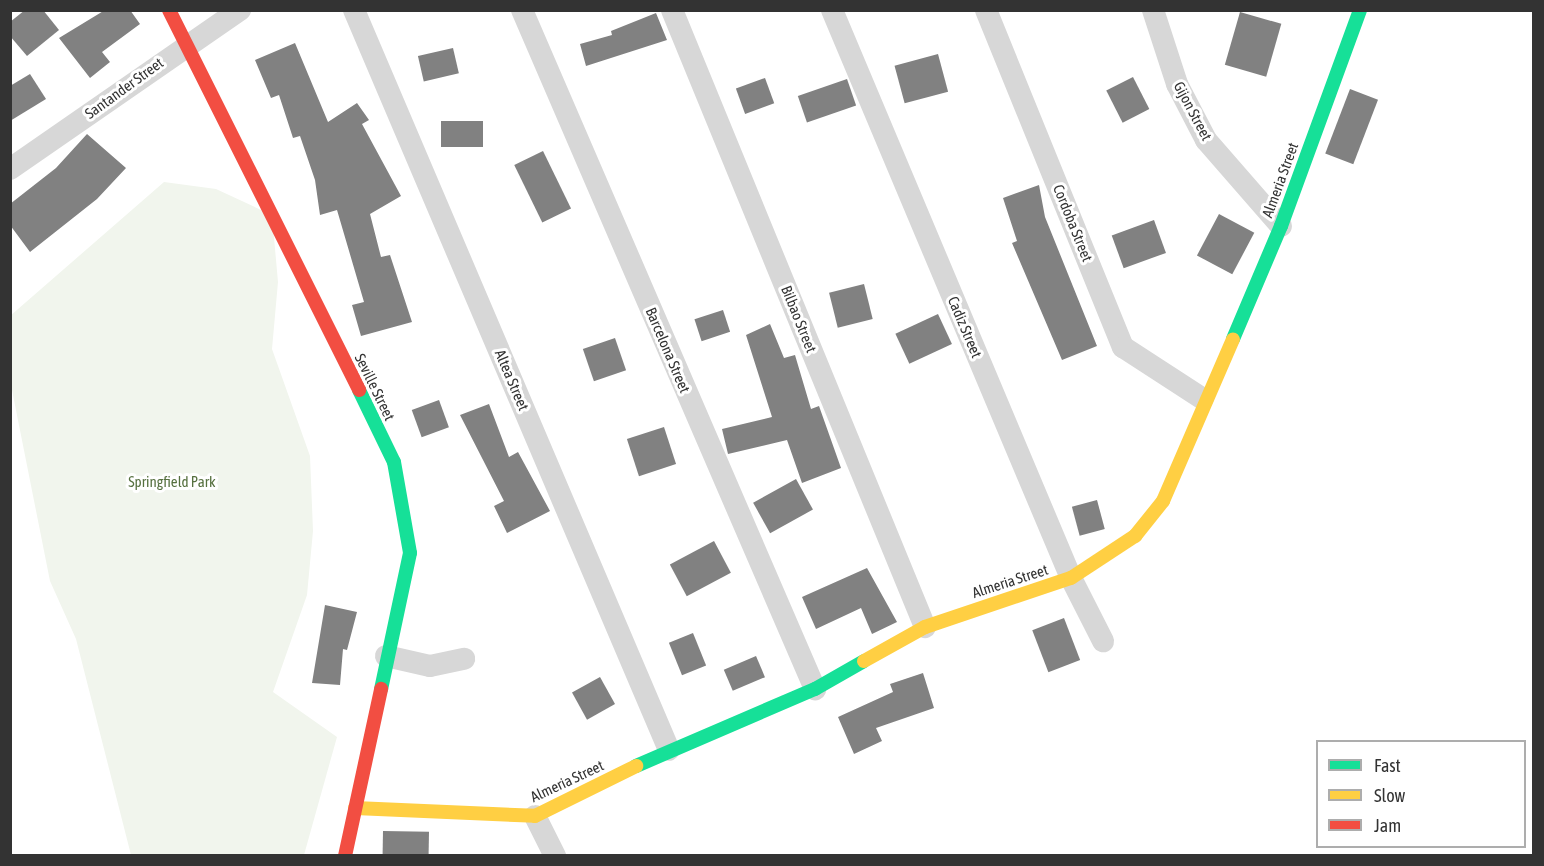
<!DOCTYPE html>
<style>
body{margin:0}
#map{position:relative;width:1544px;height:866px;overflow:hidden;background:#fff;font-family:"Asap Condensed",sans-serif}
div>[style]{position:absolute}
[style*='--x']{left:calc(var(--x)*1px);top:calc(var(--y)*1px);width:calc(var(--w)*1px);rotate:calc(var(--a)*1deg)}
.green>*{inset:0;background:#f1f5ed}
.building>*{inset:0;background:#818181;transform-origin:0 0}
.street>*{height:22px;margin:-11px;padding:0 11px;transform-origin:11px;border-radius:11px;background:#d7d7d7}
.fast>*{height:14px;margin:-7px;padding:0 7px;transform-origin:7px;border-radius:7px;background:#16e098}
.slow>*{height:14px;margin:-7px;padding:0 7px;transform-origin:7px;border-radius:7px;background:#ffcf43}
.jam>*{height:14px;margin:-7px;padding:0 7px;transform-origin:7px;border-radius:7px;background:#f24e42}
span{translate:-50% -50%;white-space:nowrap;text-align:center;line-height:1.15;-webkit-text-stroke:6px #fff;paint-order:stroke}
.street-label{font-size:15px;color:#333}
.park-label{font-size:15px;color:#56703f}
.frame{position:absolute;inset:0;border:12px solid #333;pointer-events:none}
.legend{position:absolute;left:1316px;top:740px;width:210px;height:108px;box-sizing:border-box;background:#fff;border:2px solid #adadad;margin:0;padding:8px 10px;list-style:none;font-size:18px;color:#333}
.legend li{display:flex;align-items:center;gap:12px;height:30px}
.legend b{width:30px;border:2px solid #adadad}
</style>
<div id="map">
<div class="green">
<i style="clip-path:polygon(164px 182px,216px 189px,272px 215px,278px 282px,272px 349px,310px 456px,313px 531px,307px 595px,273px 692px,337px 737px,304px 855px,131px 855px,76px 639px,50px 581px,11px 385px,10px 316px)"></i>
</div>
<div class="building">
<i style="clip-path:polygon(25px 10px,43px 10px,59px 30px,27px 56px,10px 36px,10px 22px)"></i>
<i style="clip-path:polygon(105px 10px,130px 10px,140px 24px,102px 52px,110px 62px,90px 78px,59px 38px)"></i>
<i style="left:1240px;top:12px;width:43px;height:55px;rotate:16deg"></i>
<i style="clip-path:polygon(656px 13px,667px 40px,586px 66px,580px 44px,612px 35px,611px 31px)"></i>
<i style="clip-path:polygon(295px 43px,328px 122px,357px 103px,369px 120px,362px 124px,401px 196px,370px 214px,381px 257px,390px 255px,412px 322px,361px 336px,352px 305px,364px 302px,337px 210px,320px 215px,315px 180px,300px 136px,293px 138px,279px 95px,271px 98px,255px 60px)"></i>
<i style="left:453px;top:48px;width:26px;height:36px;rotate:77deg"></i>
<i style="left:938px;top:54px;width:39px;height:45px;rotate:75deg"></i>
<i style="clip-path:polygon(30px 74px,46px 99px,10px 121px,10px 86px)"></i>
<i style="left:1133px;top:77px;width:36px;height:30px;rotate:63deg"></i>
<i style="left:765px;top:78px;width:27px;height:31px;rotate:70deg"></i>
<i style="left:847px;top:79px;width:28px;height:52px;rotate:71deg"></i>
<i style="left:1350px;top:89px;width:30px;height:69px;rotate:21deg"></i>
<i style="left:483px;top:121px;width:26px;height:42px;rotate:90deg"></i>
<i style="clip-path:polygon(87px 134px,126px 168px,97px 199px,30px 252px,10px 225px,10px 204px,56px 168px)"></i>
<i style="left:543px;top:151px;width:64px;height:32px;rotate:64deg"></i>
<i style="clip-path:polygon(1039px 185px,1045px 217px,1097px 346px,1062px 360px,1012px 243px,1017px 241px,1003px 198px)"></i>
<i style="left:1219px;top:214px;width:40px;height:47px;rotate:28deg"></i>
<i style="left:1154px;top:220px;width:35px;height:45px;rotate:70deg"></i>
<i style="left:864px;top:284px;width:36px;height:36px;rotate:76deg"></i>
<i style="left:723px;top:310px;width:23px;height:30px;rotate:72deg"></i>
<i style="left:938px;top:314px;width:33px;height:47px;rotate:65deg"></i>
<i style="clip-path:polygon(770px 324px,784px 358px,795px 355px,811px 409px,819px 406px,841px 468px,802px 483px,787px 440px,728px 454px,722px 429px,772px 417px,746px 335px)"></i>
<i style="left:615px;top:338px;width:34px;height:34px;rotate:71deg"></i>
<i style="left:439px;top:400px;width:29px;height:29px;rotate:70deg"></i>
<i style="clip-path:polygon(489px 404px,509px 457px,518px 452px,550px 511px,507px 533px,494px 506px,504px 501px,460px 415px)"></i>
<i style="left:664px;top:427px;width:39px;height:39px;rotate:72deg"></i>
<i style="left:796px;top:479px;width:35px;height:49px;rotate:61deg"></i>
<i style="left:1097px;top:500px;width:30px;height:26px;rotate:75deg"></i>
<i style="left:714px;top:541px;width:36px;height:50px;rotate:62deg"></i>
<i style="clip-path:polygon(867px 568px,897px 622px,872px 634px,861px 608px,816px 629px,802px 597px)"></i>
<i style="clip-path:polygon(325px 605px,357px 612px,347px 650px,343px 649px,340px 685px,312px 683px)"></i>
<i style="left:1064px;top:618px;width:45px;height:34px;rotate:69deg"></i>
<i style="left:693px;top:633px;width:35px;height:26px;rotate:68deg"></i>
<i style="left:756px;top:656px;width:23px;height:35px;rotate:67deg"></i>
<i style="clip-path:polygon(923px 673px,934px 708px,876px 728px,882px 741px,854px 754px,838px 717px,893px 692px,890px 684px)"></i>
<i style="left:600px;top:677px;width:31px;height:32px;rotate:61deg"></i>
<i style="left:383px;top:831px;width:46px;height:24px;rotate:1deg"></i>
</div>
<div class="street">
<i style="--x:354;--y:10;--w:804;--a:66.94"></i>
<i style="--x:522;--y:10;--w:740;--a:66.66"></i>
<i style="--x:672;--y:10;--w:667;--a:67.7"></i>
<i style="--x:832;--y:10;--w:616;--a:67.18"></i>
<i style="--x:1071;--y:578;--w:71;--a:63.1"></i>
<i style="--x:986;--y:10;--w:364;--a:67.9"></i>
<i style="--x:1123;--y:347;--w:95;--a:33"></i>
<i style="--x:1153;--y:10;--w:78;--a:72"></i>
<i style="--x:1177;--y:84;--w:63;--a:62.6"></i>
<i style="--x:1206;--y:140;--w:114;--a:48.9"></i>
<i style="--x:10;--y:169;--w:280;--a:-34.7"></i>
<i style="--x:386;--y:656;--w:45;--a:12.8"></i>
<i style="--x:430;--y:666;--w:35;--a:-12"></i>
<i style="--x:535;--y:816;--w:45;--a:63.4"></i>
</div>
<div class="fast">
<i style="--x:1233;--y:339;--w:123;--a:-67"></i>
<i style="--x:1281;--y:226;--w:230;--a:-69.9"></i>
<i style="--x:359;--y:390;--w:80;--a:64.1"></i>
<i style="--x:394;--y:462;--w:92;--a:80"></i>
<i style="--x:410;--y:553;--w:139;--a:102"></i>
<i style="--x:636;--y:766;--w:195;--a:-23.3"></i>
<i style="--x:815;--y:689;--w:56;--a:-29.7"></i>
</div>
<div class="slow">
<i style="--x:864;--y:661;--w:70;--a:-29.1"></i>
<i style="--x:925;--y:627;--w:154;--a:-18.6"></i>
<i style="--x:1071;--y:578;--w:77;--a:-33.3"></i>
<i style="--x:1135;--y:536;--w:45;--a:-51.3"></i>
<i style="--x:1163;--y:501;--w:176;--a:-66.6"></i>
<i style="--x:355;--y:808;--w:180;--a:2.5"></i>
<i style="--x:535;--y:816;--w:113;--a:-26.3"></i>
</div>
<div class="jam">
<i style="--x:169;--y:10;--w:425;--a:63.4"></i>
<i style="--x:345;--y:856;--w:171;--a:-77.8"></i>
</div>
<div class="street-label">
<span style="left:124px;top:88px;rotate:-36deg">Santander Street</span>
<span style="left:1193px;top:111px;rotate:62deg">Gijon Street</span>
<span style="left:1280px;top:180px;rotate:-70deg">Almeria Street</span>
<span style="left:1073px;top:223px;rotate:68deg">Cordoba Street</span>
<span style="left:799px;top:319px;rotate:68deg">Bilbao Street</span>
<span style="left:965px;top:327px;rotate:67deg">Cadiz Street</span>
<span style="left:668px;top:350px;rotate:67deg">Barcelona Street</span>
<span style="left:512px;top:380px;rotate:67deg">Altea Street</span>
<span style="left:375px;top:387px;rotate:64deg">Seville Street</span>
<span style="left:1010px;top:581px;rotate:-18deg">Almeria Street</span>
<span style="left:567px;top:781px;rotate:-25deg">Almeria Street</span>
</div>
<div class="park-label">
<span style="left:172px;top:482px">Springfield Park</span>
</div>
<div class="frame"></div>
<ul class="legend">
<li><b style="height:8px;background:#16e098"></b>Fast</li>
<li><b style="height:8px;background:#ffcf43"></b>Slow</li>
<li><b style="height:8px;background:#f24e42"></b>Jam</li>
</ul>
</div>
